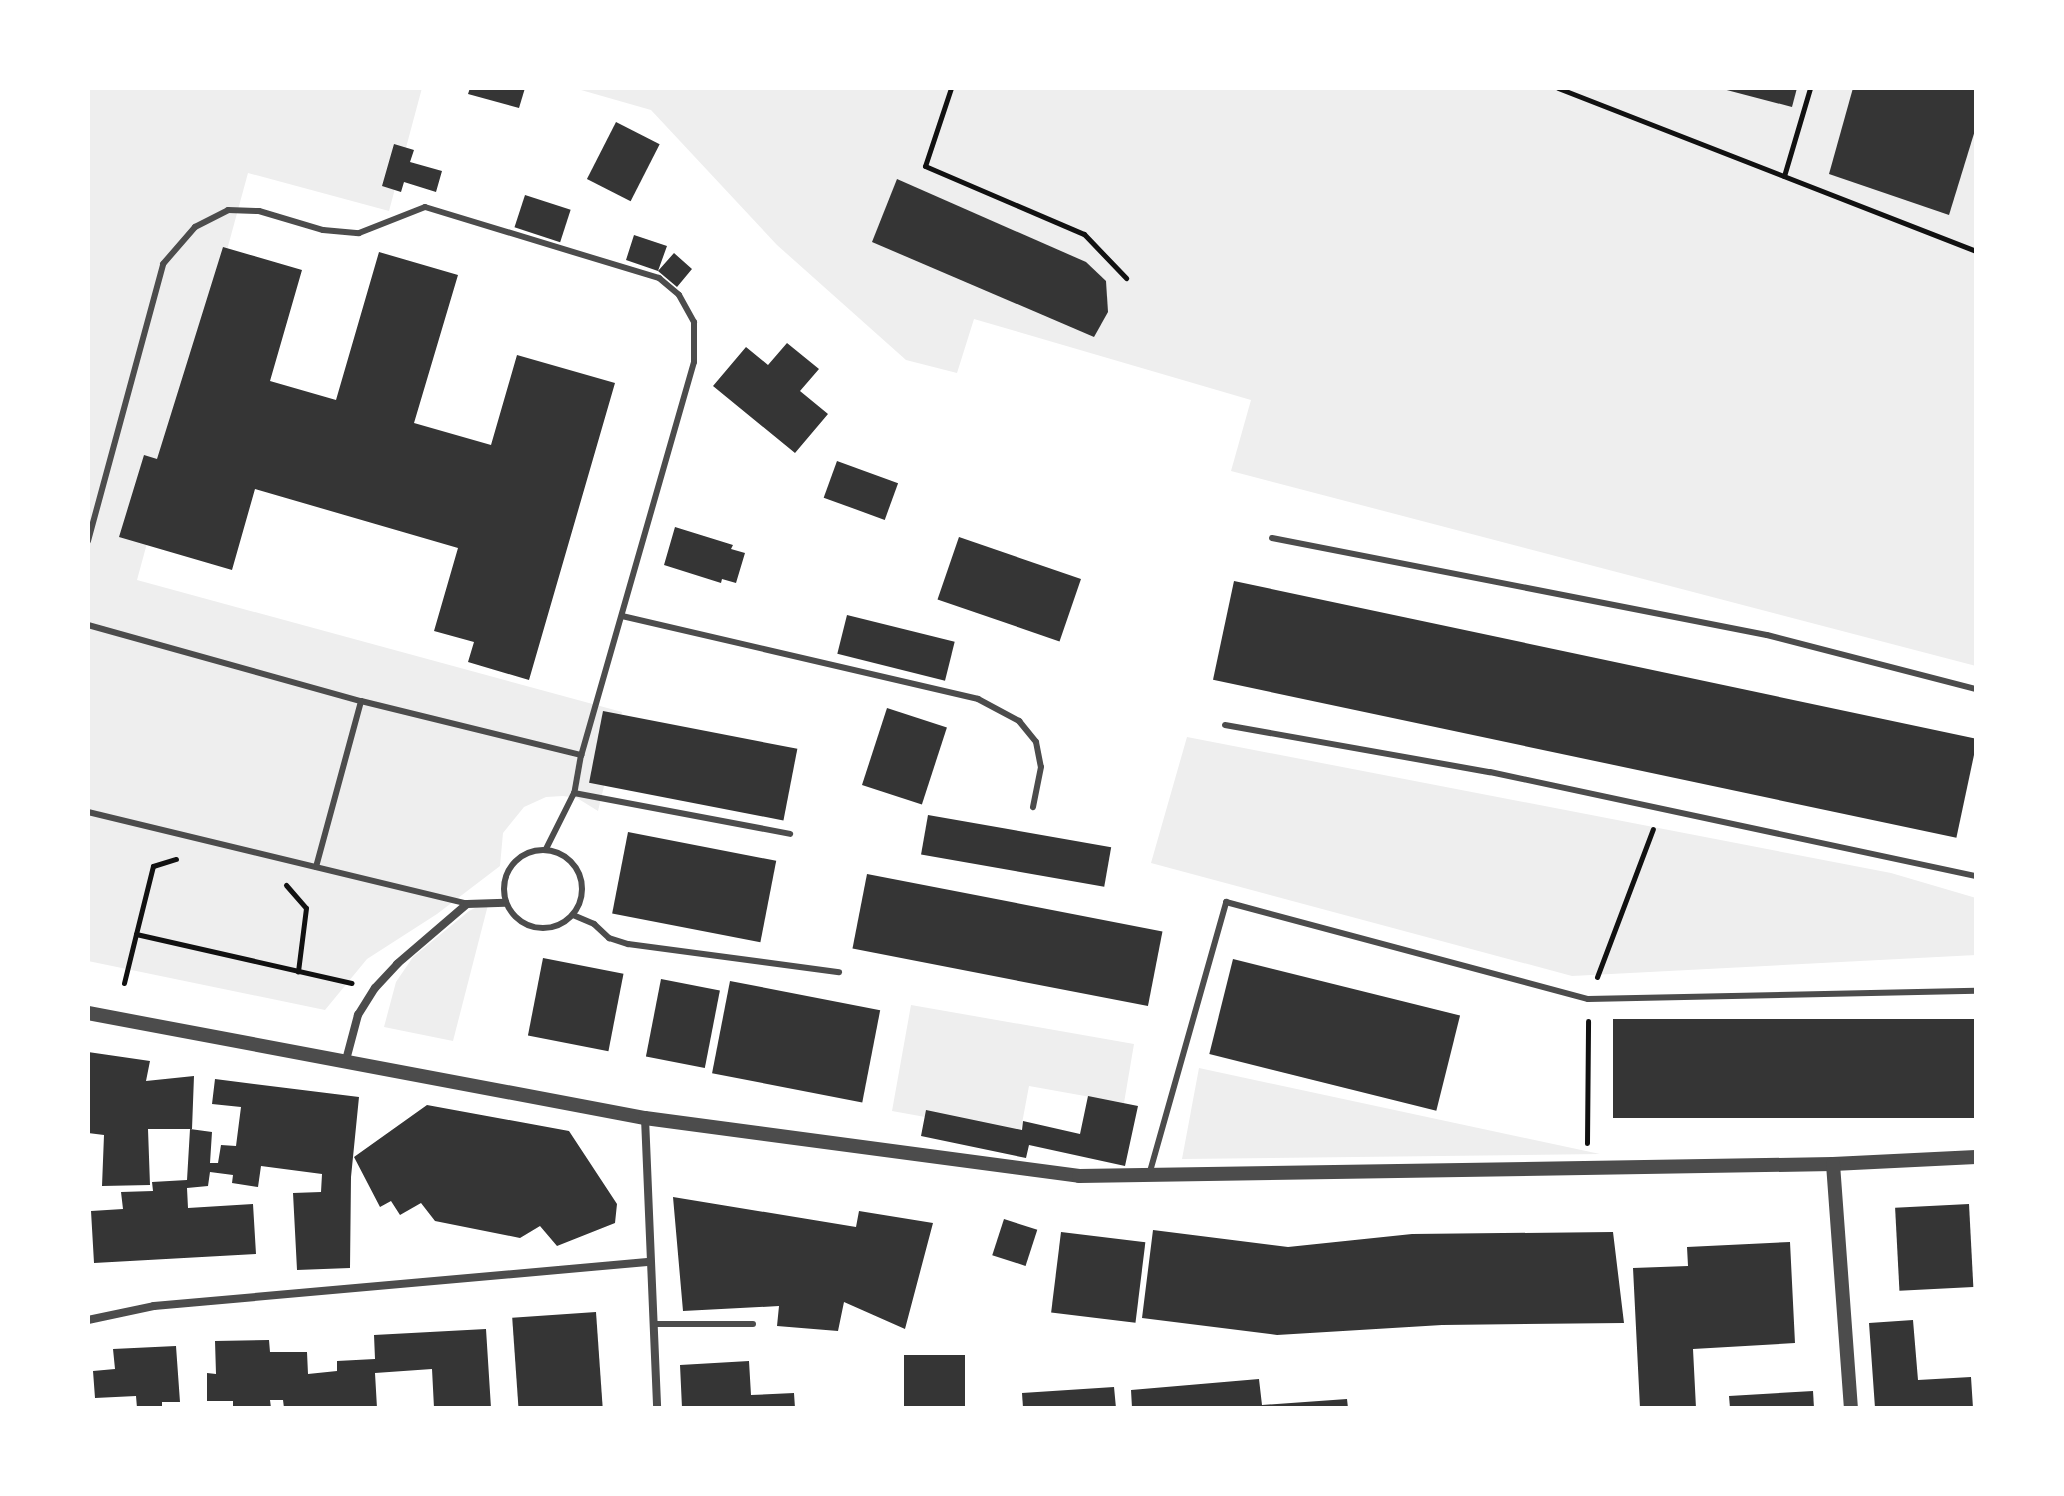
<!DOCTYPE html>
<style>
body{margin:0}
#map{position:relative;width:2064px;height:1496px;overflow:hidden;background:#fff;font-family:Bitter,serif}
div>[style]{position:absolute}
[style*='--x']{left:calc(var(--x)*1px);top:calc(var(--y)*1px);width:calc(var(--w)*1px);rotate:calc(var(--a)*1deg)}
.green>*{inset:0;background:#eee}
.building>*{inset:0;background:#353535;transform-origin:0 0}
.path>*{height:5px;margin:-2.5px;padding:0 2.5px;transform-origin:2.5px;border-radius:2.5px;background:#111}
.service>*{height:6px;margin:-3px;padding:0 3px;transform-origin:3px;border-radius:3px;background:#4c4c4c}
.service>.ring{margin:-3px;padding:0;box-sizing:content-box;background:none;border:6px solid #4c4c4c;border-radius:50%}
.minor>*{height:8px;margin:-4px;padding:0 4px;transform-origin:4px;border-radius:4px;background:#4c4c4c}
.tertiary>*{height:14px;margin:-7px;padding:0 7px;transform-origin:7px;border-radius:7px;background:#4c4c4c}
span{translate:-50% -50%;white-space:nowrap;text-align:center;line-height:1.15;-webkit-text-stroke:6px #fff;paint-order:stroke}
.frame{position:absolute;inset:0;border:90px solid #fff;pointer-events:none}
</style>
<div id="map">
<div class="green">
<i style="clip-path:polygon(88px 88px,422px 88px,389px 211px,248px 173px,137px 580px,622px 712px,598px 811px,577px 798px,563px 796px,546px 797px,524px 807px,503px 833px,500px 866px,437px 914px,367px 959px,325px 1010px,88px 961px)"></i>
<i style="clip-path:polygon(574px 88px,1976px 88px,1976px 666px,1231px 471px,1251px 400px,974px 319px,957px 373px,906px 360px,777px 245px,651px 110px)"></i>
<i style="clip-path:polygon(1187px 737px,1891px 873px,1976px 898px,1976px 955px,1572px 976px,1151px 863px)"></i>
<i style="clip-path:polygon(489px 901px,453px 1041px,384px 1027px,396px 982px,413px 957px,469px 911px)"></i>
<i style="clip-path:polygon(911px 1005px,1134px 1044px,1124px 1103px,1029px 1086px,1020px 1134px,892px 1111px)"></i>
<i style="clip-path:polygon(1199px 1068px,1600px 1154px,1182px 1159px)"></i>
</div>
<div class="building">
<i style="clip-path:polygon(470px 88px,525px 88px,519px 108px,468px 94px)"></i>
<i style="clip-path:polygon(1719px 88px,1797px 88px,1792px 107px)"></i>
<i style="clip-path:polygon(1853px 88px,1976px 88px,1976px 127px,1949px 215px,1829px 174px)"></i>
<i style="left:616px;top:122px;width:49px;height:64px;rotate:27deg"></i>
<i style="clip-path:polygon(394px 144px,414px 150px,410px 162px,442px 171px,436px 192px,404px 182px,401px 192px,382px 186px)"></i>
<i style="clip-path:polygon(897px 179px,1086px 262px,1106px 281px,1108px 312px,1094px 337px,872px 242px)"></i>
<i style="left:525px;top:195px;width:48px;height:34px;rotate:18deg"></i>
<i style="clip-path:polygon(634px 235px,667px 246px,658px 271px,674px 253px,692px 269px,677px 287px,658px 271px,626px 260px)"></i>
<i style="clip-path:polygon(223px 247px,302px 270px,270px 381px,336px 400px,379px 252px,458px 275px,414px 423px,491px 445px,517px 355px,615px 383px,529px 680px,468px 662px,474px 642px,434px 631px,458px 548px,255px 489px,232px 570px,119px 537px,144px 455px,157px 459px)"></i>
<i style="clip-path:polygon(787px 343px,819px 369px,800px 391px,828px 414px,795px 453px,713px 386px,746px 347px,768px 365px)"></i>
<i style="left:837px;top:461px;width:65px;height:39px;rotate:20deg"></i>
<i style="clip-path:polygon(675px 527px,733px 545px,731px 549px,745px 553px,736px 583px,722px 579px,721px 583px,664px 565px)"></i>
<i style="left:959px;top:537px;width:129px;height:66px;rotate:19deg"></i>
<i style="left:1234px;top:581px;width:760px;height:101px;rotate:12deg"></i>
<i style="left:847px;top:615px;width:111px;height:40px;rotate:14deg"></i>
<i style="left:887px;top:708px;width:63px;height:81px;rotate:18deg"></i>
<i style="left:603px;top:711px;width:198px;height:73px;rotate:11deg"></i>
<i style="left:928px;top:815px;width:186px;height:40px;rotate:10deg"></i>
<i style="left:628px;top:832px;width:151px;height:83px;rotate:11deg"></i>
<i style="left:867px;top:874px;width:301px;height:76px;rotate:11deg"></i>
<i style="left:543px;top:958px;width:82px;height:79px;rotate:11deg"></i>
<i style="left:1233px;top:959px;width:234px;height:98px;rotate:14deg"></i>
<i style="left:661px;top:979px;width:60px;height:79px;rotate:11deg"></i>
<i style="left:730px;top:981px;width:153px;height:94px;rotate:11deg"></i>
<i style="left:1976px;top:1019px;width:99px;height:363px;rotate:90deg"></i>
<i style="clip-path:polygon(88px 1052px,150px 1061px,146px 1081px,194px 1076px,192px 1129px,148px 1129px,150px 1185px,102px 1186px,104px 1135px,88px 1133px)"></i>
<i style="clip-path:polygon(215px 1079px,359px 1097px,351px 1177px,350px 1268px,297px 1270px,293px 1193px,321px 1192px,322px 1174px,261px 1166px,258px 1187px,232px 1183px,233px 1175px,210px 1172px,208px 1186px,187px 1188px,188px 1208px,253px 1204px,256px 1254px,94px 1263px,91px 1211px,123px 1209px,121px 1192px,153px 1191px,152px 1182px,187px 1180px,190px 1129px,212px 1132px,210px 1163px,218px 1163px,221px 1145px,236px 1146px,241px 1107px,212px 1104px)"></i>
<i style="clip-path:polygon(1088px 1096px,1138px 1106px,1125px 1166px,1029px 1145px,1026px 1158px,921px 1136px,926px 1110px,1022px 1130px,1023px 1121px,1080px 1134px)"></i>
<i style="clip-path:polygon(427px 1105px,569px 1131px,617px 1204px,615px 1223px,557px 1246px,540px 1226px,520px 1238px,435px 1221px,421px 1203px,400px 1215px,391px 1201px,380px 1207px,354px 1157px)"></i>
<i style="clip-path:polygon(673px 1197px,856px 1227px,859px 1211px,933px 1223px,905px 1329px,844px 1302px,838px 1331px,777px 1326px,779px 1306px,683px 1311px)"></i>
<i style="left:1969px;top:1204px;width:83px;height:74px;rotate:87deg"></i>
<i style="left:1004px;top:1219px;width:35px;height:38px;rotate:18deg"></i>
<i style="clip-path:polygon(1153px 1230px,1288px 1247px,1412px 1234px,1613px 1232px,1624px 1323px,1442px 1325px,1277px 1335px,1142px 1318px)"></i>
<i style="left:1061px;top:1232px;width:85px;height:81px;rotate:7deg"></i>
<i style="clip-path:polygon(1790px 1242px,1795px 1343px,1693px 1349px,1696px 1408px,1640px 1408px,1633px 1268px,1688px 1266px,1687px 1247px)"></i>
<i style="left:596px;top:1312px;width:96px;height:84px;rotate:86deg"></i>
<i style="clip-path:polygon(1913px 1320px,1918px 1380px,1971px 1377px,1973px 1408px,1875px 1408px,1869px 1323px)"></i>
<i style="clip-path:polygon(486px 1329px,491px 1408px,434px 1408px,432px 1369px,375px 1373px,377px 1408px,284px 1408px,283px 1400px,270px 1400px,271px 1408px,233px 1408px,233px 1401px,207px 1401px,207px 1373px,216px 1374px,215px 1341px,269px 1340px,270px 1352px,307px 1352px,308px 1374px,337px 1371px,337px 1361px,375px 1359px,374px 1335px)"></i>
<i style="clip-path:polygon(176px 1346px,180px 1402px,162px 1402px,162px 1408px,137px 1408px,136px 1396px,95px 1398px,93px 1371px,115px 1369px,113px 1349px)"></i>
<i style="left:904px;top:1355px;width:61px;height:51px"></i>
<i style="clip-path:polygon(749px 1361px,751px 1395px,794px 1393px,795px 1408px,682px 1408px,680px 1365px)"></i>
<i style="clip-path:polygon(1259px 1379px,1262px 1405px,1347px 1399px,1348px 1408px,1132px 1408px,1131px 1390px)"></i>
<i style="clip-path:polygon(1114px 1387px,1116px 1408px,1023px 1408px,1022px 1393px)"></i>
<i style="clip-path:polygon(1813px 1391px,1814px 1408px,1730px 1408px,1729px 1396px)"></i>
</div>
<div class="path">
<i style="--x:951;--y:88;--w:82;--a:108.4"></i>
<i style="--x:925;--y:166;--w:173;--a:23.2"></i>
<i style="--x:1084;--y:234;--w:61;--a:46.3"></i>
<i style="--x:1558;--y:88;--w:449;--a:21.3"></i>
<i style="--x:1784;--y:176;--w:92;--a:-73.5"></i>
<i style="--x:286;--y:885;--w:30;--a:49"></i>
<i style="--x:306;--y:908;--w:64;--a:97.2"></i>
<i style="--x:136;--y:934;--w:70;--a:-76"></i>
<i style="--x:153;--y:866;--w:24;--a:-17"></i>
<i style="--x:1597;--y:977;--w:158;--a:-69.3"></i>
<i style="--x:124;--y:983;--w:50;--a:-76.2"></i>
<i style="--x:136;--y:934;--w:221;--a:12.8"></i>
<i style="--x:1587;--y:1143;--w:122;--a:-89.5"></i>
</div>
<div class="service">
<i style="--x:1272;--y:538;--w:504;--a:11.09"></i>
<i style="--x:1767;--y:635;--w:216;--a:14.5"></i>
<i style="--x:88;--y:541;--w:287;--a:-74.8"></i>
<i style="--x:163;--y:264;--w:49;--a:-49.1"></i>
<i style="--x:195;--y:227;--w:37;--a:-27"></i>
<i style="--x:228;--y:210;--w:31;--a:2"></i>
<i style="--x:259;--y:211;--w:67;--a:16.5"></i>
<i style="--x:323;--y:230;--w:36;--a:5"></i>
<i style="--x:359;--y:233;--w:71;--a:-21.5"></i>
<i style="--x:425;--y:207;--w:245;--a:16.9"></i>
<i style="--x:659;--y:278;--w:26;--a:40"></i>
<i style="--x:679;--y:295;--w:31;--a:61"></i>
<i style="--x:694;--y:322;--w:40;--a:90"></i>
<i style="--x:694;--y:362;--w:409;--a:106"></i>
<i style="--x:581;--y:755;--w:39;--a:100"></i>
<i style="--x:574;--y:793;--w:63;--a:116.6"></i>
<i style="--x:622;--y:616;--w:366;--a:13.1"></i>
<i style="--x:978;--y:699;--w:47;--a:28.2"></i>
<i style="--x:1019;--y:721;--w:27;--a:51"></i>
<i style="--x:1036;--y:742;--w:25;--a:79"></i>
<i style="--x:1041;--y:767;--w:41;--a:101.3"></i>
<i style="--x:88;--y:625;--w:283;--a:15.6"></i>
<i style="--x:361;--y:701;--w:227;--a:13.8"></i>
<i style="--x:1225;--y:725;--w:269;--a:10.1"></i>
<i style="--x:1490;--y:772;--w:497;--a:12.1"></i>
<i style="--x:574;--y:793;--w:220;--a:10.7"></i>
<i style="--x:88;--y:812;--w:390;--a:13.6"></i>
<i class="ring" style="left:504px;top:850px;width:72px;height:72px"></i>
<i style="--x:316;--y:867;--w:172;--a:-74.8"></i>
<i style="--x:573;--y:915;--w:23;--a:23"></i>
<i style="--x:594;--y:924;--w:21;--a:43"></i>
<i style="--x:609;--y:938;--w:20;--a:18"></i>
<i style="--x:628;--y:944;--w:213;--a:7.6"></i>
<i style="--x:1149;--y:1175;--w:284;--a:-74.2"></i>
<i style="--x:1226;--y:902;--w:375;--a:15"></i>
<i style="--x:1588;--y:999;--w:388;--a:-1.2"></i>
<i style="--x:653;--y:1324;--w:100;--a:0"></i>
</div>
<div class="minor">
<i style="--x:346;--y:1060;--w:47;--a:-75.1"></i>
<i style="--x:358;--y:1015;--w:32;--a:-58"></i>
<i style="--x:375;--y:988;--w:33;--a:-47"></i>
<i style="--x:397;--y:964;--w:92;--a:-40.6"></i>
<i style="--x:467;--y:904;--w:38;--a:-2"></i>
<i style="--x:645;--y:1118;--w:290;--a:87.6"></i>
<i style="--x:88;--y:1320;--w:67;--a:-12"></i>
<i style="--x:154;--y:1306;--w:498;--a:-5.1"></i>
</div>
<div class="tertiary">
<i style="--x:88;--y:1013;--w:567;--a:10.68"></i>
<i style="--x:645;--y:1118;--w:438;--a:7.6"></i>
<i style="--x:1079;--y:1176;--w:754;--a:-0.91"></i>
<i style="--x:1833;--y:1164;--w:143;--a:-2.8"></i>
<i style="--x:1833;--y:1164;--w:245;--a:85.8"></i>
</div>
<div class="frame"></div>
</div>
